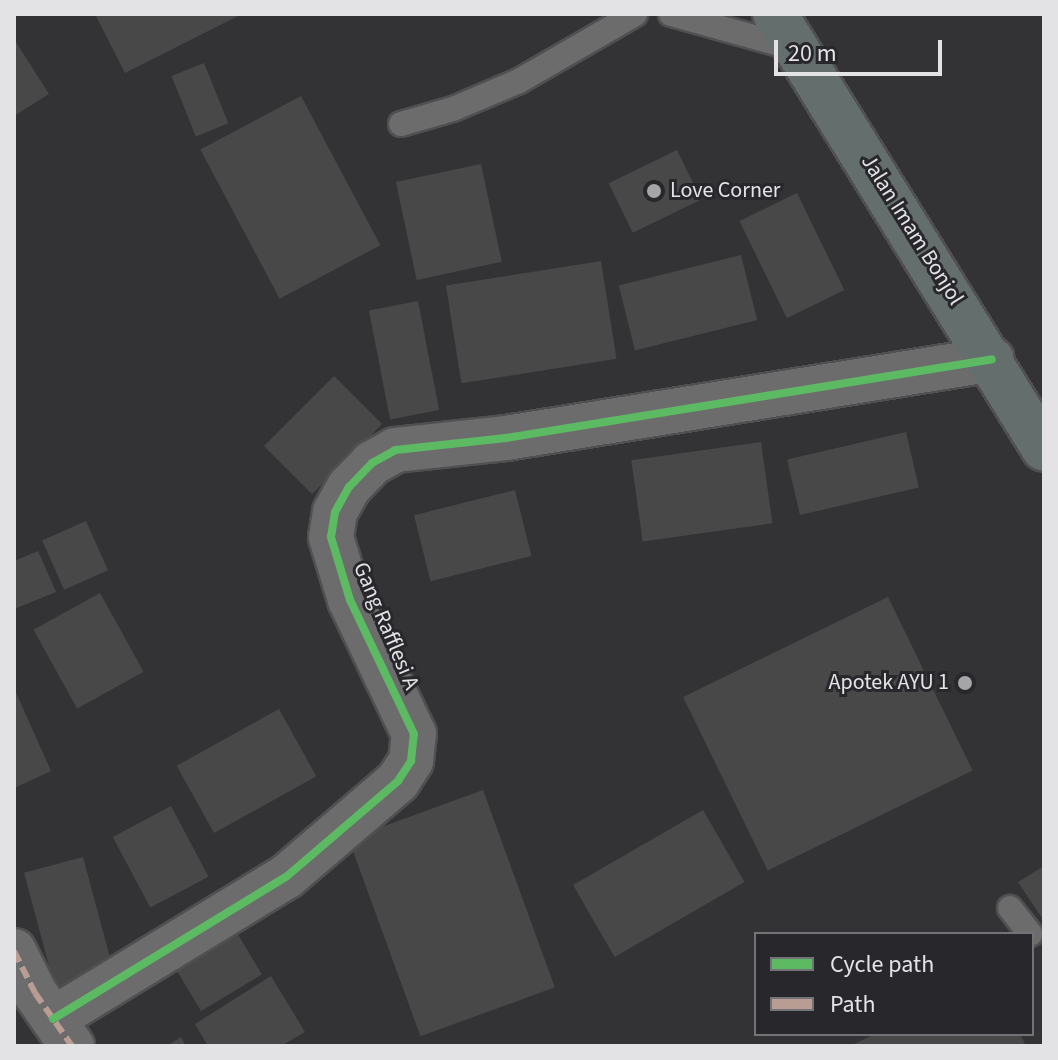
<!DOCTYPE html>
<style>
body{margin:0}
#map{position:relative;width:1058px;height:1060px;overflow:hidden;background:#333235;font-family:"Source Sans 3",sans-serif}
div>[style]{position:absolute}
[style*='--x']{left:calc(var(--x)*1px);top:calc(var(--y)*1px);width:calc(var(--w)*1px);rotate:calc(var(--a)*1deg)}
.building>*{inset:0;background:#494849;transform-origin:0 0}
.roads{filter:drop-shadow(2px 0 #504f51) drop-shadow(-2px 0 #504f51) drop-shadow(0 2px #504f51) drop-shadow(0 -2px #504f51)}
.service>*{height:24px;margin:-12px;padding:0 12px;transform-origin:12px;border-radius:12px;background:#6c6c6d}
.minor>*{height:44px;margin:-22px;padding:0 22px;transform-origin:22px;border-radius:22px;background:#6c6c6d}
.trunk>*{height:44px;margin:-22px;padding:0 22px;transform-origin:22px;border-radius:22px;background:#646e6c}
.quiet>*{height:6px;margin-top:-3px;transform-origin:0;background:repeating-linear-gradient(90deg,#b99d93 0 12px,transparent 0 18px)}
.cycleway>*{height:8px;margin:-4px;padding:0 4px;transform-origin:4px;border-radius:4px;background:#5cba63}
.dots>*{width:22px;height:22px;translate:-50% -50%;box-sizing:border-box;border:4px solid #28272b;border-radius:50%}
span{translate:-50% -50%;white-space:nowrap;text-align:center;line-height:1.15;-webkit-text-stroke:6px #28272b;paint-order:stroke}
.poi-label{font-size:22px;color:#e3e3e6}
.left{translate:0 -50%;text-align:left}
.right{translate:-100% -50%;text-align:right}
.street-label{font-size:22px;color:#e3e3e6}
.frame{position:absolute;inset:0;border:16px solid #e3e3e6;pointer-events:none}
.legend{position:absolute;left:754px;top:932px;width:280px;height:104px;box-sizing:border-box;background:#28272b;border:2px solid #737276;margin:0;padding:10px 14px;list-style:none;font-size:24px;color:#e3e3e6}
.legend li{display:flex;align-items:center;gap:16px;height:40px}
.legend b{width:40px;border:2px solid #737276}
.scale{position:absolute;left:774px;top:40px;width:168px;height:36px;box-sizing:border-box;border:4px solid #e3e3e6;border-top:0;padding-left:10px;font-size:24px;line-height:28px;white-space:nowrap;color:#e3e3e6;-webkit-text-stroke:6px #28272b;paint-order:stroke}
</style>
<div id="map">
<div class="building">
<i style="clip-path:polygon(95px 14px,242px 14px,125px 73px)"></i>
<i style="clip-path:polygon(14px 39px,49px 94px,14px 116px)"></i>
<i style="left:204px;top:63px;width:65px;height:35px;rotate:68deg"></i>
<i style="left:301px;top:96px;width:169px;height:114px;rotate:62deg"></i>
<i style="left:677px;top:150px;width:55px;height:76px;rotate:64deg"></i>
<i style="left:481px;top:164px;width:100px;height:87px;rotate:78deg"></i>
<i style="left:797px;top:193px;width:108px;height:64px;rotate:64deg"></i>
<i style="left:741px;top:255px;width:67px;height:126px;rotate:76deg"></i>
<i style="left:601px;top:261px;width:99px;height:157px;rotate:81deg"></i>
<i style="left:418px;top:301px;width:111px;height:50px;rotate:79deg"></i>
<i style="left:334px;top:376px;width:68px;height:99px;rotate:45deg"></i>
<i style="left:906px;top:432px;width:57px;height:122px;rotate:77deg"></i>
<i style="left:761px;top:442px;width:82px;height:131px;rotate:82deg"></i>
<i style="left:515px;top:490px;width:68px;height:104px;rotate:76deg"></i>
<i style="left:86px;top:521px;width:54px;height:48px;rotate:66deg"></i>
<i style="clip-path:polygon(38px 551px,56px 592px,14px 609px,14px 561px)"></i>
<i style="left:100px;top:593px;width:90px;height:76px;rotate:61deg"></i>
<i style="left:888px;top:597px;width:193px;height:228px;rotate:64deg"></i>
<i style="clip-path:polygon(14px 688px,51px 771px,14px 788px)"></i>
<i style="left:279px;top:709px;width:77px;height:117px;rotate:61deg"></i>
<i style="left:483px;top:790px;width:210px;height:143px;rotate:70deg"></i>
<i style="left:171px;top:806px;width:80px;height:66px;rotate:62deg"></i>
<i style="left:703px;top:810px;width:83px;height:150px;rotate:60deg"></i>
<i style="left:83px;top:857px;width:124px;height:61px;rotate:75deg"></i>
<i style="clip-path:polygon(1044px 866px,1044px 921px,1018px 882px)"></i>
<i style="left:231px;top:923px;width:60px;height:71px;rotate:59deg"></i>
<i style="clip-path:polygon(271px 976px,305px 1032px,281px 1046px,208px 1046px,195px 1024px)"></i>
<i style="clip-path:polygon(875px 1034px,1020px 1034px,1026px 1046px,850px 1046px)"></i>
<i style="clip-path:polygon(181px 1037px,186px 1046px,167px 1046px)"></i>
</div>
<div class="roads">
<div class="service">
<i style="--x:671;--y:14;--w:131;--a:15.5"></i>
<i style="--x:401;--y:124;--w:54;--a:-16.1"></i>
<i style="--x:453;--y:109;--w:72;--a:-23"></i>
<i style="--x:519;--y:81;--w:134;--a:-30"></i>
<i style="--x:1010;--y:908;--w:33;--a:52"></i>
</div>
<div class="minor">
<i style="--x:14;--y:951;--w:47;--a:63.4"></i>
<i style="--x:35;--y:993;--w:65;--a:55.1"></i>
<i style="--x:53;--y:1019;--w:273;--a:-31.4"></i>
<i style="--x:286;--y:877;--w:148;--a:-40.6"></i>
<i style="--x:398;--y:781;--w:24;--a:-57"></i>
<i style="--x:411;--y:761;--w:27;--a:-84"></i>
<i style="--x:414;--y:734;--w:148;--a:-115.5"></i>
<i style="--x:350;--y:600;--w:66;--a:-106.8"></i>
<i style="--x:331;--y:537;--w:25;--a:-81"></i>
<i style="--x:335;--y:512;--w:29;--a:-61"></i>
<i style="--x:349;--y:487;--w:33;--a:-46"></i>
<i style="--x:372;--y:463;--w:26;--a:-29"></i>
<i style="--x:395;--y:450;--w:112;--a:-6.2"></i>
<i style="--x:506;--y:438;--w:492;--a:-9.2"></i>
</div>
<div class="trunk">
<i style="--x:775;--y:14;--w:511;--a:58.27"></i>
</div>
</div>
<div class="quiet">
<i style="--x:14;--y:951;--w:47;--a:63.4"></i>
<i style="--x:35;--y:993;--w:65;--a:55.1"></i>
</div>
<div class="cycleway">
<i style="--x:53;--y:1019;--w:273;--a:-31.4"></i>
<i style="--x:286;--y:877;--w:148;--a:-40.6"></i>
<i style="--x:398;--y:781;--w:24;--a:-57"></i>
<i style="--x:411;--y:761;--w:27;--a:-84"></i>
<i style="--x:414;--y:734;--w:148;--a:-115.5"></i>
<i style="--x:350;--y:600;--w:66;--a:-106.8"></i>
<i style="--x:331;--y:537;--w:25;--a:-81"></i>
<i style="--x:335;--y:512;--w:29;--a:-61"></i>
<i style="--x:349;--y:487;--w:33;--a:-46"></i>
<i style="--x:372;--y:463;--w:26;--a:-29"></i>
<i style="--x:395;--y:450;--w:112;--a:-6.2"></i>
<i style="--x:506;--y:438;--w:492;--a:-9.2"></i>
</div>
<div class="dots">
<i style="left:654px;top:191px;background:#a5a5a8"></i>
<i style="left:965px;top:683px;background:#a5a5a8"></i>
</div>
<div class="poi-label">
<span class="left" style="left:670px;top:191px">Love Corner</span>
<span class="right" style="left:949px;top:683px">Apotek AYU 1</span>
</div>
<div class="street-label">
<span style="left:912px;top:230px;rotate:58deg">Jalan Imam Bonjol</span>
<span style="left:386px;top:626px;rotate:67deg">Gang Rafflesi A</span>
</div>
<div class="frame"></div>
<ul class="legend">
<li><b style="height:10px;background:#5cba63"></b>Cycle path</li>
<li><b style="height:10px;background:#b99d93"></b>Path</li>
</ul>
<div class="scale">20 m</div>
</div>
